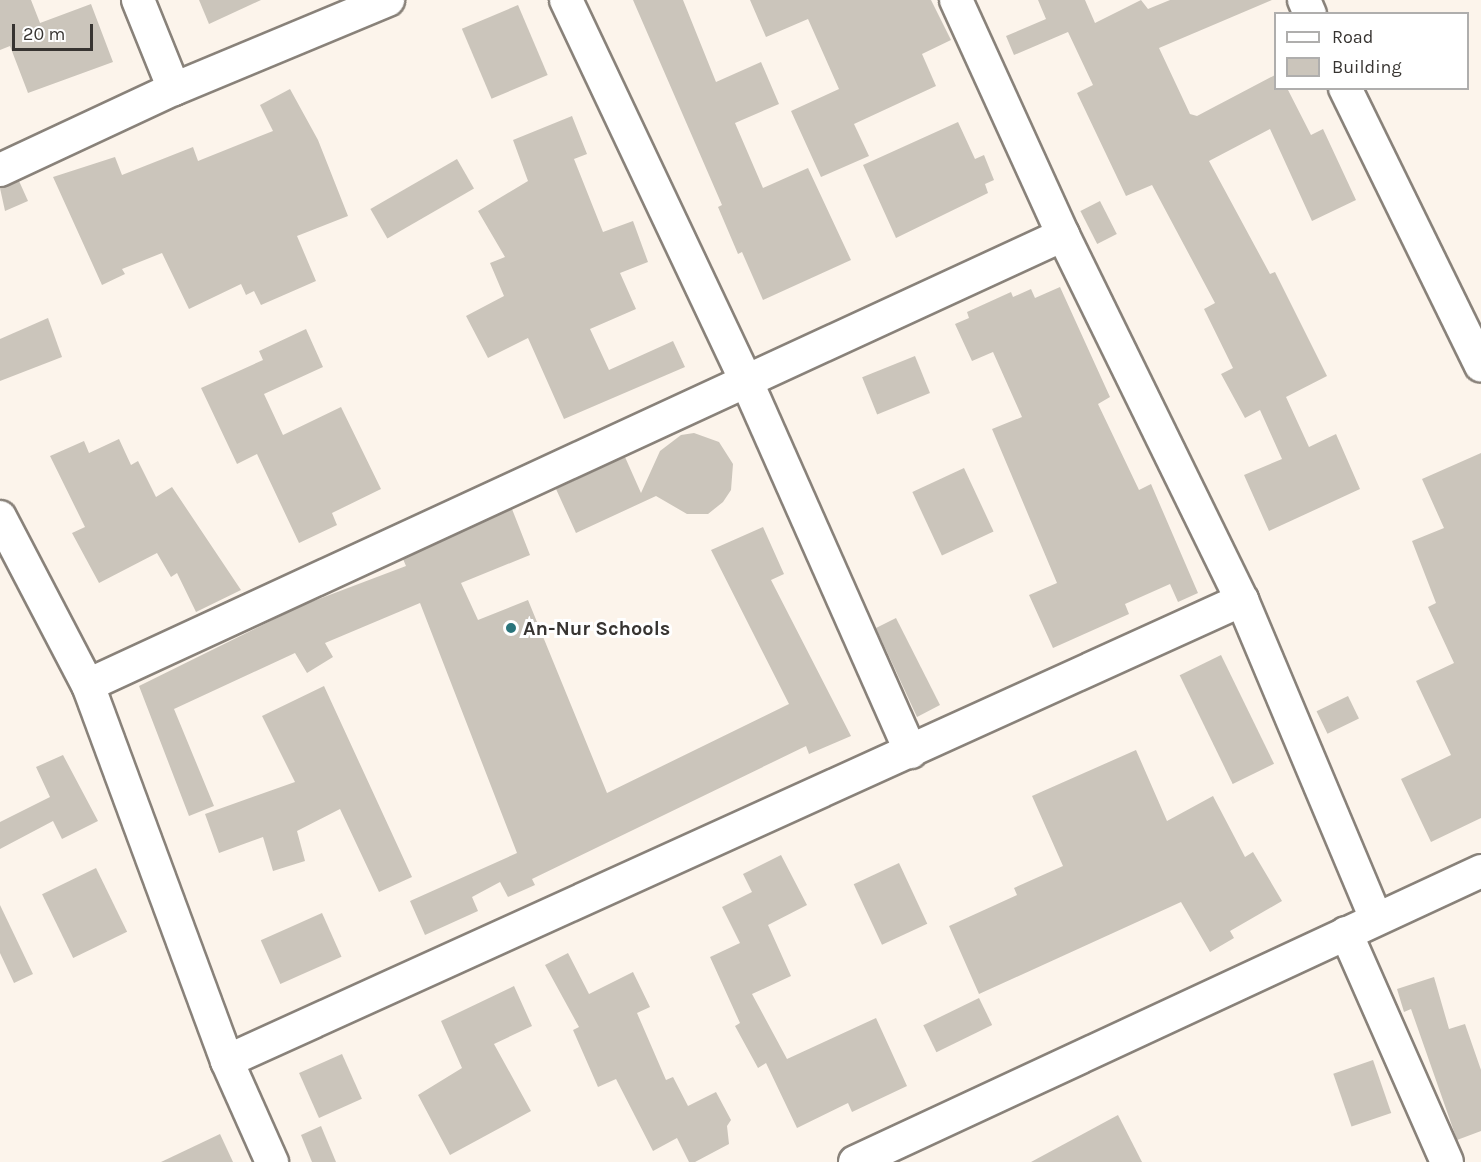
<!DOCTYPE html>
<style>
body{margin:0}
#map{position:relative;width:1481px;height:1162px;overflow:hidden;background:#fcf4eb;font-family:Karla,sans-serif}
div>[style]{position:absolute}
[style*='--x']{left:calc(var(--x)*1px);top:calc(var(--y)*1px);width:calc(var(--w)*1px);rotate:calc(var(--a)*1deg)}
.building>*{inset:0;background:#cbc5bb;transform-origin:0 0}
.roads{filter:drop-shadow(2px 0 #89827a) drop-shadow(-2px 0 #89827a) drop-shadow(0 2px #89827a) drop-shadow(0 -2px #89827a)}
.minor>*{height:32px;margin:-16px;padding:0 16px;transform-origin:16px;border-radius:16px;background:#fff}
.dots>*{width:16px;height:16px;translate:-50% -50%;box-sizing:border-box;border:3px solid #fff;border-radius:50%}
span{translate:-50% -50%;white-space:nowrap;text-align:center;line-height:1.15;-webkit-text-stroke:6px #fff;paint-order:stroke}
.poi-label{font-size:20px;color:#373431;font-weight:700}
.left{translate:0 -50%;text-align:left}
.legend{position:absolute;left:1274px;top:12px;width:195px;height:78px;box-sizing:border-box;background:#fff;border:2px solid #afaead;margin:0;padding:8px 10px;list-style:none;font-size:18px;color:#373431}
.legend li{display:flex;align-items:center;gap:12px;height:30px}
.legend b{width:30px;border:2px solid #afaead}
.scale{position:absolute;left:12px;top:24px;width:81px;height:27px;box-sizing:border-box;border:3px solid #373431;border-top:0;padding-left:8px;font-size:18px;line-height:21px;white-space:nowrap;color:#373431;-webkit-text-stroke:4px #fff;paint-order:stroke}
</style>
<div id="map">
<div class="building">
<i style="clip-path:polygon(0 0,31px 0,40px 23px,91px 4px,113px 62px,28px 93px,10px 46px,0 50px)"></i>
<i style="clip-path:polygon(199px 0,261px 0,209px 24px)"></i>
<i style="clip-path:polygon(633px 0,683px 0,716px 82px,761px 62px,779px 104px,735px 123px,763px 188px,808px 168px,851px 260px,763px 300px,742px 252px,738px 254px,718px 207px,722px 205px)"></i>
<i style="clip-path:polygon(750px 0,931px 0,951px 40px,922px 54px,936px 86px,854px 124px,869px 156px,821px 177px,791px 111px,839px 89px,808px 19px,766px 37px)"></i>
<i style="clip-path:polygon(1038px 0,1085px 0,1095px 23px,1141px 0,1148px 9px,1170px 0,1272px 0,1159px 48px,1190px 114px,1197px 116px,1275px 75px,1275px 88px,1287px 88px,1311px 135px,1323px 129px,1356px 200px,1312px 221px,1270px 129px,1209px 161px,1270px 274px,1275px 272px,1327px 376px,1286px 397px,1309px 447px,1336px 434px,1360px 489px,1269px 531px,1244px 475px,1282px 459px,1260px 410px,1245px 418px,1221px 374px,1233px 368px,1204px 309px,1215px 303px,1152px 185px,1126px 196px,1077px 93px,1093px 85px,1068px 32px,1014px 55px,1006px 36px,1046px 19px)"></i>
<i style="left:518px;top:5px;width:76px;height:61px;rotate:67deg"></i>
<i style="clip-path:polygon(290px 89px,318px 140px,348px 216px,297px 236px,316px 281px,261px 305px,254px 291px,246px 295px,241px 284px,189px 309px,162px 253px,122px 269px,125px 274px,102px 285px,53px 177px,115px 157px,122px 175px,193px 147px,198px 161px,273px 131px,260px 105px)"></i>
<i style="clip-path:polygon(572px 116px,587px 154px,574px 159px,603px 232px,633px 221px,648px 262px,620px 273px,636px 309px,590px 329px,609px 370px,673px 341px,685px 367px,564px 419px,528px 338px,488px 358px,466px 316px,504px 296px,490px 263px,505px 257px,478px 211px,528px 181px,513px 140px)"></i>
<i style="clip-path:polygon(958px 122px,975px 159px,984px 155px,994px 180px,985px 184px,988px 193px,896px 238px,863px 165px)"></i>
<i style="left:457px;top:159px;width:34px;height:100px;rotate:60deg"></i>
<i style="clip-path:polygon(19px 181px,28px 201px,5px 211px,0 188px)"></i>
<i style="left:1100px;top:201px;width:37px;height:22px;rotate:63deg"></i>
<i style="clip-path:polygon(1060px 287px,1110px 397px,1098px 404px,1139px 490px,1151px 484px,1198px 593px,1178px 602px,1170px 584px,1125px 604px,1129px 614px,1053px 648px,1029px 595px,1057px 583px,992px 429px,1022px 417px,993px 352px,972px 361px,955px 324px,969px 318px,967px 312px,1011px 292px,1013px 297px,1031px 289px,1035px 298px)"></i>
<i style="clip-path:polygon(48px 318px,62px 357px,0 381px,0 339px)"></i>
<i style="clip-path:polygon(306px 329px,323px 367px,264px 394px,283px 435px,341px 407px,381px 489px,332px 513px,337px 525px,299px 543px,257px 454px,237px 464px,201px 388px,263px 360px,259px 351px)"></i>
<i style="left:915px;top:356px;width:40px;height:57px;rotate:68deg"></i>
<i style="clip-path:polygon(694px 433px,719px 442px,733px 464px,731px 490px,723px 502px,708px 514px,687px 514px,656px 496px,576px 533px,556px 489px,625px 457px,641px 493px,660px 451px,681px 435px)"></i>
<i style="clip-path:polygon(119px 439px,131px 465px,138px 461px,156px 497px,172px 487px,241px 590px,196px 612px,177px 573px,171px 577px,157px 553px,99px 583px,72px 533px,85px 527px,50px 456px,84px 441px,89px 453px)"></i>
<i style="clip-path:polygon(1481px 453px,1481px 818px,1431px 842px,1401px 779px,1451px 755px,1416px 681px,1454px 663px,1428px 607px,1436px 603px,1412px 541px,1444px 528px,1422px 479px)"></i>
<i style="left:964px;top:468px;width:70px;height:57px;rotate:65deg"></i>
<i style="clip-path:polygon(512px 509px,530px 555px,461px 583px,478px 620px,528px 600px,607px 793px,789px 704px,711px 550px,763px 527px,784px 574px,771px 580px,851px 736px,809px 754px,806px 746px,532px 879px,535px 885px,508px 897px,500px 882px,472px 897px,478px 911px,425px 935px,410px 901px,517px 853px,420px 603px,325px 643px,333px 657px,307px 673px,295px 653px,174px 709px,214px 806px,189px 816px,139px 686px,303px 605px,406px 566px,403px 559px)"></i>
<i style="clip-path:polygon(896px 618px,940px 705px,917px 717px,876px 628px)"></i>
<i style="left:1221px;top:655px;width:121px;height:46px;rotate:64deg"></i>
<i style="clip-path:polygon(324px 686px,412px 877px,379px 892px,340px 809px,297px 831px,305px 861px,273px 871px,263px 837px,219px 853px,205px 814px,295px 782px,262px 716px)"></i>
<i style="left:1348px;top:696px;width:25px;height:35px;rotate:64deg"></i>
<i style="clip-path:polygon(1136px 750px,1167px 821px,1213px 796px,1245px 857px,1253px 852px,1282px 901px,1230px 931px,1234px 938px,1210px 952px,1181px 902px,979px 994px,949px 926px,1017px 895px,1014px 888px,1063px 866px,1032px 796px)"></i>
<i style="clip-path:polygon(63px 755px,98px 821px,62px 839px,53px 821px,0 849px,0 822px,50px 797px,36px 767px)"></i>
<i style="clip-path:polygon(781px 855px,807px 905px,768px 925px,791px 976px,752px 994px,787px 1059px,876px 1018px,907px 1086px,852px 1112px,848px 1103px,797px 1128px,766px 1063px,758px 1068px,735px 1026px,740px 1023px,710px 957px,740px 943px,722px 907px,752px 892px,743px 874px)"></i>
<i style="left:899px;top:863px;width:67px;height:50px;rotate:65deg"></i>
<i style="left:96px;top:868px;width:71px;height:60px;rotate:64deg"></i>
<i style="clip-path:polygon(0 905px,33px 974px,14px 983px,0 953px)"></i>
<i style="left:322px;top:913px;width:48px;height:67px;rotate:66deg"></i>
<i style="clip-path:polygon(568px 953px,589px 994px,633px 972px,650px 1007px,637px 1013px,666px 1080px,673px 1077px,688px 1106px,716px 1092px,731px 1120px,727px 1126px,729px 1144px,695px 1162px,689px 1162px,677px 1138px,653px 1151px,616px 1079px,598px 1087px,573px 1030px,579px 1027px,545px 965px)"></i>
<i style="clip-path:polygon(1434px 977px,1449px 1029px,1465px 1024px,1481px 1070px,1481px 1131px,1457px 1140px,1411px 1009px,1404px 1012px,1397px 989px)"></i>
<i style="clip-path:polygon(514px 986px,532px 1026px,494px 1044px,531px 1111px,450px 1155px,418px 1095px,462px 1068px,441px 1021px)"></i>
<i style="left:979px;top:998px;width:30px;height:62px;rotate:64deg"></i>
<i style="left:342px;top:1054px;width:49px;height:47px;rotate:66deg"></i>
<i style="left:1373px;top:1060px;width:56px;height:42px;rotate:71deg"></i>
<i style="clip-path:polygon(1118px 1115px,1142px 1162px,1031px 1162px)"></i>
<i style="clip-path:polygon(321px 1126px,336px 1162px,312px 1162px,301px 1135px)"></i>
<i style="clip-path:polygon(220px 1134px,233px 1162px,161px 1162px)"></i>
</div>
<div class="roads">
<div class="minor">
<i style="--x:138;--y:0;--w:96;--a:68"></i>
<i style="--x:566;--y:0;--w:420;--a:64.7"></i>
<i style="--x:746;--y:380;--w:407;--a:66.1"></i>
<i style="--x:956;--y:0;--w:258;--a:65.5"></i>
<i style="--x:1063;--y:235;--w:407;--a:63.9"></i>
<i style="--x:1242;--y:600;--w:345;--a:67.2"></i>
<i style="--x:1304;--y:0;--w:15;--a:67"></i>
<i style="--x:1345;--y:88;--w:309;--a:63.9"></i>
<i style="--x:0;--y:170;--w:192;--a:-25"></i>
<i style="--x:174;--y:89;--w:232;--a:-22.6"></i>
<i style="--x:0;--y:517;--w:190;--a:62.4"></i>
<i style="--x:88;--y:685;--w:401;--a:69.7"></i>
<i style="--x:227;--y:1061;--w:111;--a:66"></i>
<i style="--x:88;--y:685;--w:1074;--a:-24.78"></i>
<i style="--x:1346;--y:933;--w:250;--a:66.2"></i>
<i style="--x:227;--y:1061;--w:1115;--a:-24.43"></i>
<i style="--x:855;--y:1162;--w:690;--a:-24.93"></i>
</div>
</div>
<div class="dots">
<i style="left:511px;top:628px;background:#2a747b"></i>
</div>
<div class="poi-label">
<span class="left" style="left:523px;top:628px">An-Nur Schools</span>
</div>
<ul class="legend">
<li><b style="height:8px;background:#fff"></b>Road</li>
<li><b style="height:16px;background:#cbc5bb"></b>Building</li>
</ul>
<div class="scale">20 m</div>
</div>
